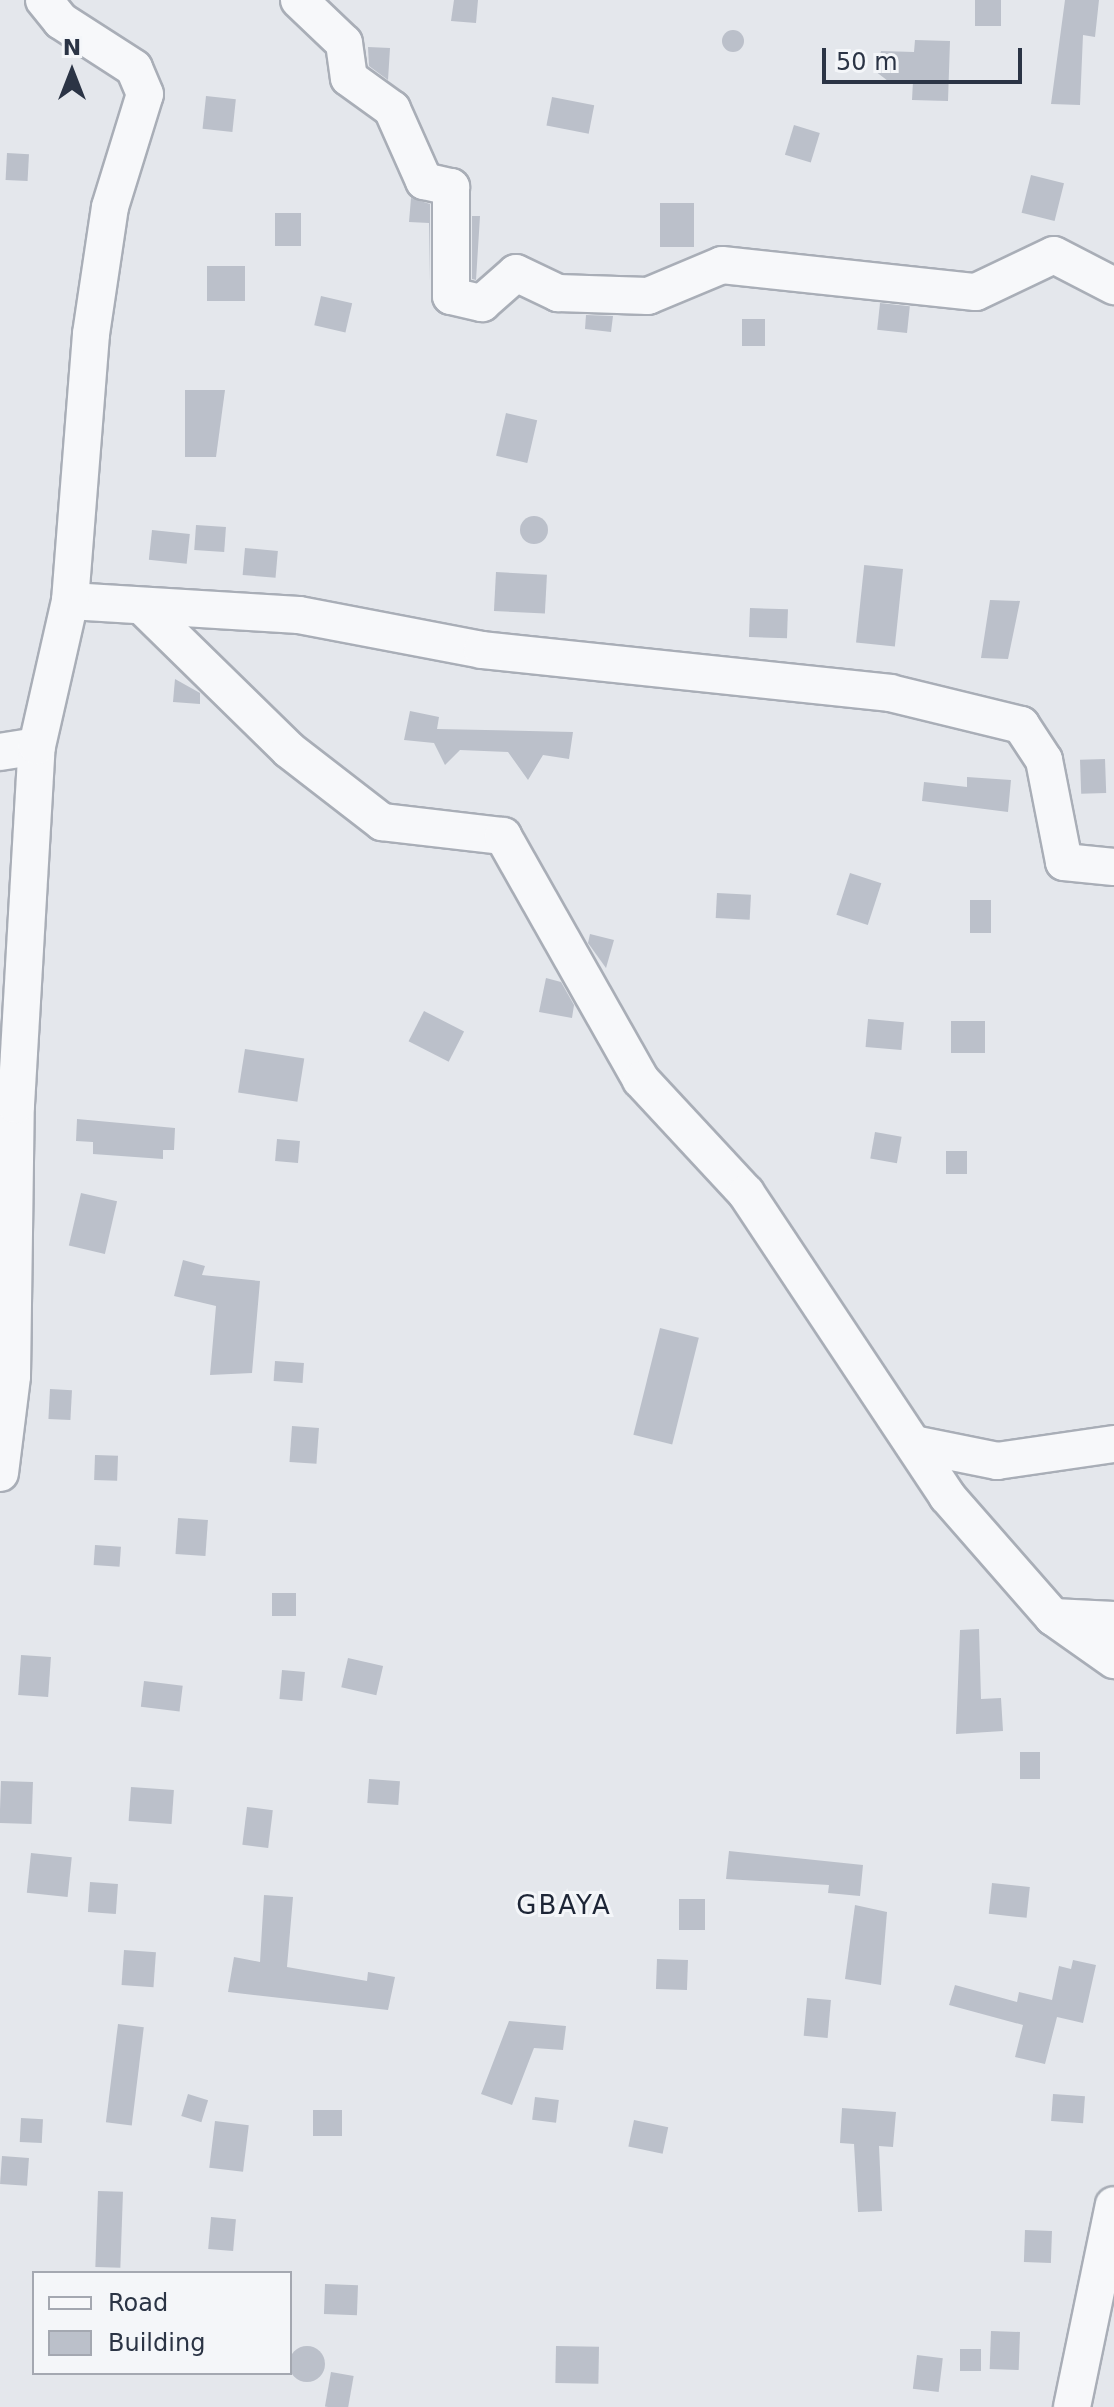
<!DOCTYPE html>
<style>
body{margin:0}
#map{position:relative;width:1114px;height:2407px;overflow:hidden;background:#e4e7ec;font-family:"DejaVu Sans",sans-serif}
div>[style]{position:absolute}
[style*='--x']{left:calc(var(--x)*1px);top:calc(var(--y)*1px);width:calc(var(--w)*1px);rotate:calc(var(--a)*1deg)}
.building>*{inset:0;background:#bbc0ca;transform-origin:0 0}
.round{border-radius:50%}
.roads{filter:drop-shadow(2px 0 #a9aeb7) drop-shadow(-2px 0 #a9aeb7) drop-shadow(0 2px #a9aeb7) drop-shadow(0 -2px #a9aeb7)}
.minor>*{height:36px;margin:-18px;padding:0 18px;transform-origin:18px;border-radius:18px;background:#f7f8fa}
span{translate:-50% -50%;white-space:nowrap;text-align:center;line-height:1.15;-webkit-text-stroke:6px #f4f6f9;paint-order:stroke}
.neighbourhood-label{font-size:26px;color:#1d2536;letter-spacing:2px}
.legend{position:absolute;left:32px;top:2271px;width:260px;height:104px;box-sizing:border-box;background:#f4f6f9;border:2px solid #a4a8b1;margin:0;padding:10px 14px;list-style:none;font-size:24px;color:#2b3445}
.legend li{display:flex;align-items:center;gap:16px;height:40px}
.legend b{width:40px;border:2px solid #a4a8b1}
.north{position:absolute;left:32px;top:32px;width:80px;height:80px;-webkit-text-stroke:6px #f4f6f9;paint-order:stroke;rotate:0deg;font-size:22px;font-weight:700;line-height:32px;text-align:center;color:#2b3445}
.north::after{content:'';display:block;margin:auto;width:28px;height:36px;background:#2b3445;clip-path:polygon(50% 0,100% 100%,50% 72%,0 100%)}
.scale{position:absolute;left:822px;top:48px;width:200px;height:36px;box-sizing:border-box;border:4px solid #2b3445;border-top:0;padding-left:10px;font-size:24px;line-height:28px;white-space:nowrap;color:#2b3445;-webkit-text-stroke:6px #f4f6f9;paint-order:stroke}
</style>
<div id="map">
<div class="building">
<i style="clip-path:polygon(454px 0,478px 0,476px 23px,451px 21px)"></i>
<i style="left:975px;top:0;width:26px;height:26px"></i>
<i style="clip-path:polygon(1065px 0,1099px 0,1095px 37px,1083px 35px,1080px 105px,1051px 104px)"></i>
<i class="round" style="left:722px;top:30px;width:22px;height:22px"></i>
<i style="clip-path:polygon(915px 40px,950px 41px,948px 101px,912px 100px,913px 81px,888px 81px,875px 71px,881px 51px,914px 52px)"></i>
<i style="clip-path:polygon(368px 47px,390px 48px,388px 80px,369px 66px)"></i>
<i style="left:206px;top:96px;width:30px;height:33px;rotate:6deg"></i>
<i style="left:552px;top:97px;width:43px;height:29px;rotate:11deg"></i>
<i style="left:794px;top:125px;width:27px;height:31px;rotate:17deg"></i>
<i style="left:7px;top:153px;width:22px;height:27px;rotate:3deg"></i>
<i style="left:1031px;top:175px;width:34px;height:39px;rotate:14deg"></i>
<i style="clip-path:polygon(411px 198px,430px 204px,430px 282px,429px 223px,409px 222px)"></i>
<i style="left:660px;top:203px;width:34px;height:44px"></i>
<i style="left:275px;top:213px;width:26px;height:33px"></i>
<i style="clip-path:polygon(472px 216px,480px 216px,476px 280px,472px 279px)"></i>
<i style="left:207px;top:266px;width:38px;height:35px"></i>
<i style="left:321px;top:296px;width:32px;height:30px;rotate:13deg"></i>
<i style="left:880px;top:303px;width:30px;height:27px;rotate:6deg"></i>
<i style="clip-path:polygon(586px 315px,613px 316px,611px 332px,585px 329px)"></i>
<i style="left:742px;top:319px;width:23px;height:27px"></i>
<i style="clip-path:polygon(185px 390px,225px 390px,216px 457px,185px 457px)"></i>
<i style="left:506px;top:413px;width:32px;height:44px;rotate:13deg"></i>
<i class="round" style="left:520px;top:516px;width:28px;height:28px"></i>
<i style="left:196px;top:525px;width:30px;height:25px;rotate:4deg"></i>
<i style="left:152px;top:530px;width:38px;height:30px;rotate:6deg"></i>
<i style="left:245px;top:548px;width:33px;height:27px;rotate:5deg"></i>
<i style="left:903px;top:569px;width:78px;height:39px;rotate:96deg"></i>
<i style="left:496px;top:572px;width:51px;height:39px;rotate:3deg"></i>
<i style="clip-path:polygon(990px 600px,1020px 601px,1008px 659px,981px 658px)"></i>
<i style="left:750px;top:608px;width:38px;height:29px;rotate:2deg"></i>
<i style="clip-path:polygon(175px 679px,200px 693px,200px 704px,173px 702px)"></i>
<i style="clip-path:polygon(410px 711px,439px 717px,437px 729px,573px 732px,569px 759px,543px 755px,528px 780px,508px 752px,460px 750px,445px 765px,434px 743px,404px 740px)"></i>
<i style="left:1105px;top:759px;width:34px;height:25px;rotate:88deg"></i>
<i style="clip-path:polygon(967px 777px,1011px 780px,1008px 812px,922px 801px,924px 782px,967px 787px)"></i>
<i style="left:850px;top:873px;width:33px;height:44px;rotate:18deg"></i>
<i style="left:717px;top:893px;width:34px;height:25px;rotate:3deg"></i>
<i style="left:970px;top:900px;width:21px;height:33px"></i>
<i style="clip-path:polygon(590px 934px,614px 940px,606px 968px,588px 943px)"></i>
<i style="clip-path:polygon(546px 978px,561px 982px,574px 1005px,572px 1018px,539px 1012px)"></i>
<i style="left:424px;top:1011px;width:45px;height:34px;rotate:27deg"></i>
<i style="left:868px;top:1019px;width:36px;height:28px;rotate:5deg"></i>
<i style="left:951px;top:1021px;width:34px;height:32px"></i>
<i style="left:245px;top:1049px;width:60px;height:44px;rotate:9deg"></i>
<i style="clip-path:polygon(77px 1119px,175px 1128px,174px 1150px,163px 1150px,163px 1159px,93px 1154px,93px 1142px,76px 1141px)"></i>
<i style="left:875px;top:1132px;width:27px;height:27px;rotate:10deg"></i>
<i style="left:277px;top:1139px;width:23px;height:22px;rotate:5deg"></i>
<i style="left:946px;top:1151px;width:21px;height:23px"></i>
<i style="left:81px;top:1193px;width:37px;height:54px;rotate:13deg"></i>
<i style="clip-path:polygon(183px 1260px,205px 1266px,202px 1275px,260px 1281px,252px 1373px,210px 1375px,216px 1306px,174px 1296px)"></i>
<i style="left:660px;top:1328px;width:40px;height:110px;rotate:14deg"></i>
<i style="left:275px;top:1361px;width:29px;height:20px;rotate:4deg"></i>
<i style="left:50px;top:1389px;width:22px;height:30px;rotate:3deg"></i>
<i style="left:292px;top:1426px;width:27px;height:36px;rotate:4deg"></i>
<i style="left:95px;top:1455px;width:23px;height:25px;rotate:2deg"></i>
<i style="left:178px;top:1518px;width:30px;height:36px;rotate:4deg"></i>
<i style="left:95px;top:1545px;width:26px;height:20px;rotate:4deg"></i>
<i style="left:272px;top:1593px;width:24px;height:23px"></i>
<i style="clip-path:polygon(979px 1629px,981px 1699px,1001px 1698px,1003px 1731px,956px 1734px,960px 1630px)"></i>
<i style="left:21px;top:1655px;width:30px;height:40px;rotate:4deg"></i>
<i style="left:348px;top:1658px;width:36px;height:30px;rotate:13deg"></i>
<i style="left:282px;top:1670px;width:23px;height:29px;rotate:5deg"></i>
<i style="left:144px;top:1681px;width:39px;height:26px;rotate:7deg"></i>
<i style="left:1020px;top:1752px;width:20px;height:27px"></i>
<i style="left:369px;top:1779px;width:31px;height:24px;rotate:4deg"></i>
<i style="left:1px;top:1781px;width:32px;height:42px;rotate:2deg"></i>
<i style="left:131px;top:1787px;width:43px;height:34px;rotate:4deg"></i>
<i style="left:247px;top:1807px;width:26px;height:38px;rotate:7deg"></i>
<i style="clip-path:polygon(729px 1851px,863px 1865px,860px 1896px,828px 1893px,829px 1885px,726px 1879px)"></i>
<i style="left:31px;top:1853px;width:41px;height:40px;rotate:6deg"></i>
<i style="left:90px;top:1882px;width:28px;height:30px;rotate:4deg"></i>
<i style="left:992px;top:1883px;width:38px;height:31px;rotate:6deg"></i>
<i style="clip-path:polygon(264px 1895px,293px 1897px,287px 1967px,367px 1981px,368px 1972px,395px 1977px,388px 2010px,228px 1992px,234px 1957px,260px 1962px)"></i>
<i style="left:679px;top:1899px;width:26px;height:31px"></i>
<i style="clip-path:polygon(855px 1905px,887px 1912px,881px 1985px,845px 1979px)"></i>
<i style="left:124px;top:1950px;width:32px;height:35px;rotate:4deg"></i>
<i style="left:657px;top:1959px;width:31px;height:30px;rotate:2deg"></i>
<i style="clip-path:polygon(1073px 1960px,1096px 1965px,1083px 2023px,1057px 2017px,1045px 2064px,1015px 2057px,1023px 2025px,949px 2005px,955px 1985px,1017px 2002px,1019px 1992px,1052px 2000px,1059px 1966px,1071px 1969px)"></i>
<i style="left:807px;top:1998px;width:24px;height:38px;rotate:5deg"></i>
<i style="clip-path:polygon(509px 2021px,566px 2026px,563px 2050px,534px 2048px,512px 2105px,481px 2094px)"></i>
<i style="left:118px;top:2024px;width:26px;height:99px;rotate:7deg"></i>
<i style="left:188px;top:2094px;width:21px;height:23px;rotate:17deg"></i>
<i style="left:1053px;top:2094px;width:32px;height:27px;rotate:4deg"></i>
<i style="left:535px;top:2097px;width:24px;height:23px;rotate:7deg"></i>
<i style="clip-path:polygon(842px 2108px,896px 2112px,893px 2147px,879px 2146px,882px 2211px,858px 2212px,854px 2144px,840px 2143px)"></i>
<i style="left:313px;top:2110px;width:29px;height:26px"></i>
<i style="left:21px;top:2118px;width:22px;height:24px;rotate:3deg"></i>
<i style="left:634px;top:2120px;width:35px;height:27px;rotate:12deg"></i>
<i style="left:215px;top:2121px;width:34px;height:47px;rotate:7deg"></i>
<i style="left:2px;top:2156px;width:27px;height:28px;rotate:4deg"></i>
<i style="left:98px;top:2191px;width:25px;height:76px;rotate:2deg"></i>
<i style="left:211px;top:2217px;width:25px;height:32px;rotate:5deg"></i>
<i style="left:1025px;top:2230px;width:27px;height:32px;rotate:2deg"></i>
<i style="left:325px;top:2284px;width:33px;height:30px;rotate:2deg"></i>
<i style="left:991px;top:2331px;width:29px;height:38px;rotate:2deg"></i>
<i style="left:556px;top:2346px;width:43px;height:37px;rotate:1deg"></i>
<i class="round" style="left:289px;top:2346px;width:36px;height:36px"></i>
<i style="left:960px;top:2349px;width:21px;height:22px"></i>
<i style="left:917px;top:2355px;width:26px;height:34px;rotate:7deg"></i>
<i style="left:331px;top:2372px;width:23px;height:35px;rotate:10deg"></i>
</div>
<div class="roads">
<div class="minor">
<i style="--x:299;--y:0;--w:62;--a:43.7"></i>
<i style="--x:344;--y:43;--w:35;--a:82"></i>
<i style="--x:349;--y:78;--w:53;--a:35.8"></i>
<i style="--x:392;--y:109;--w:79;--a:66"></i>
<i style="--x:424;--y:181;--w:28;--a:13"></i>
<i style="--x:451;--y:187;--w:109;--a:90"></i>
<i style="--x:451;--y:296;--w:32;--a:13"></i>
<i style="--x:482;--y:303;--w:45;--a:-41.4"></i>
<i style="--x:516;--y:273;--w:47;--a:25.5"></i>
<i style="--x:558;--y:293;--w:90;--a:1.9"></i>
<i style="--x:648;--y:296;--w:80;--a:-22.7"></i>
<i style="--x:722;--y:265;--w:255;--a:6.1"></i>
<i style="--x:976;--y:292;--w:86;--a:-25.4"></i>
<i style="--x:1054;--y:255;--w:68;--a:27.3"></i>
<i style="--x:70;--y:601;--w:229;--a:3.5"></i>
<i style="--x:299;--y:615;--w:186;--a:10.8"></i>
<i style="--x:482;--y:650;--w:410;--a:6"></i>
<i style="--x:890;--y:693;--w:135;--a:13.7"></i>
<i style="--x:1021;--y:725;--w:42;--a:56.7"></i>
<i style="--x:1044;--y:760;--w:104;--a:78.9"></i>
<i style="--x:1064;--y:862;--w:50;--a:5.7"></i>
<i style="--x:143;--y:607;--w:204;--a:44.4"></i>
<i style="--x:289;--y:750;--w:118;--a:37.7"></i>
<i style="--x:382;--y:822;--w:122;--a:6.6"></i>
<i style="--x:503;--y:836;--w:280;--a:60.5"></i>
<i style="--x:641;--y:1080;--w:154;--a:47.1"></i>
<i style="--x:746;--y:1193;--w:364;--a:56.4"></i>
<i style="--x:947;--y:1496;--w:161;--a:48.8"></i>
<i style="--x:1053;--y:1617;--w:75;--a:35.2"></i>
<i style="--x:0;--y:752;--w:37;--a:-9"></i>
<i style="--x:918;--y:1445;--w:81;--a:11.4"></i>
<i style="--x:997;--y:1461;--w:118;--a:-8.3"></i>
<i style="--x:0;--y:1473;--w:98;--a:-82.9"></i>
<i style="--x:12;--y:1376;--w:271;--a:-89.2"></i>
<i style="--x:16;--y:1105;--w:360;--a:-86.7"></i>
<i style="--x:37;--y:746;--w:149;--a:-77.2"></i>
<i style="--x:70;--y:601;--w:268;--a:-85.5"></i>
<i style="--x:91;--y:334;--w:128;--a:-81.5"></i>
<i style="--x:110;--y:207;--w:118;--a:-72.8"></i>
<i style="--x:145;--y:94;--w:28;--a:-113"></i>
<i style="--x:134;--y:68;--w:87;--a:-147.2"></i>
<i style="--x:61;--y:21;--w:27;--a:-129"></i>
<i style="--x:1053;--y:1617;--w:61;--a:2.8"></i>
<i style="--x:1072;--y:2407;--w:206;--a:-78.3"></i>
</div>
</div>
<div class="neighbourhood-label">
<span style="left:564px;top:1906px">GBAYA</span>
</div>
<ul class="legend">
<li><b style="height:10px;background:#f7f8fa"></b>Road</li>
<li><b style="height:22px;background:#bbc0ca"></b>Building</li>
</ul>
<div class="north">N</div>
<div class="scale">50 m</div>
</div>
